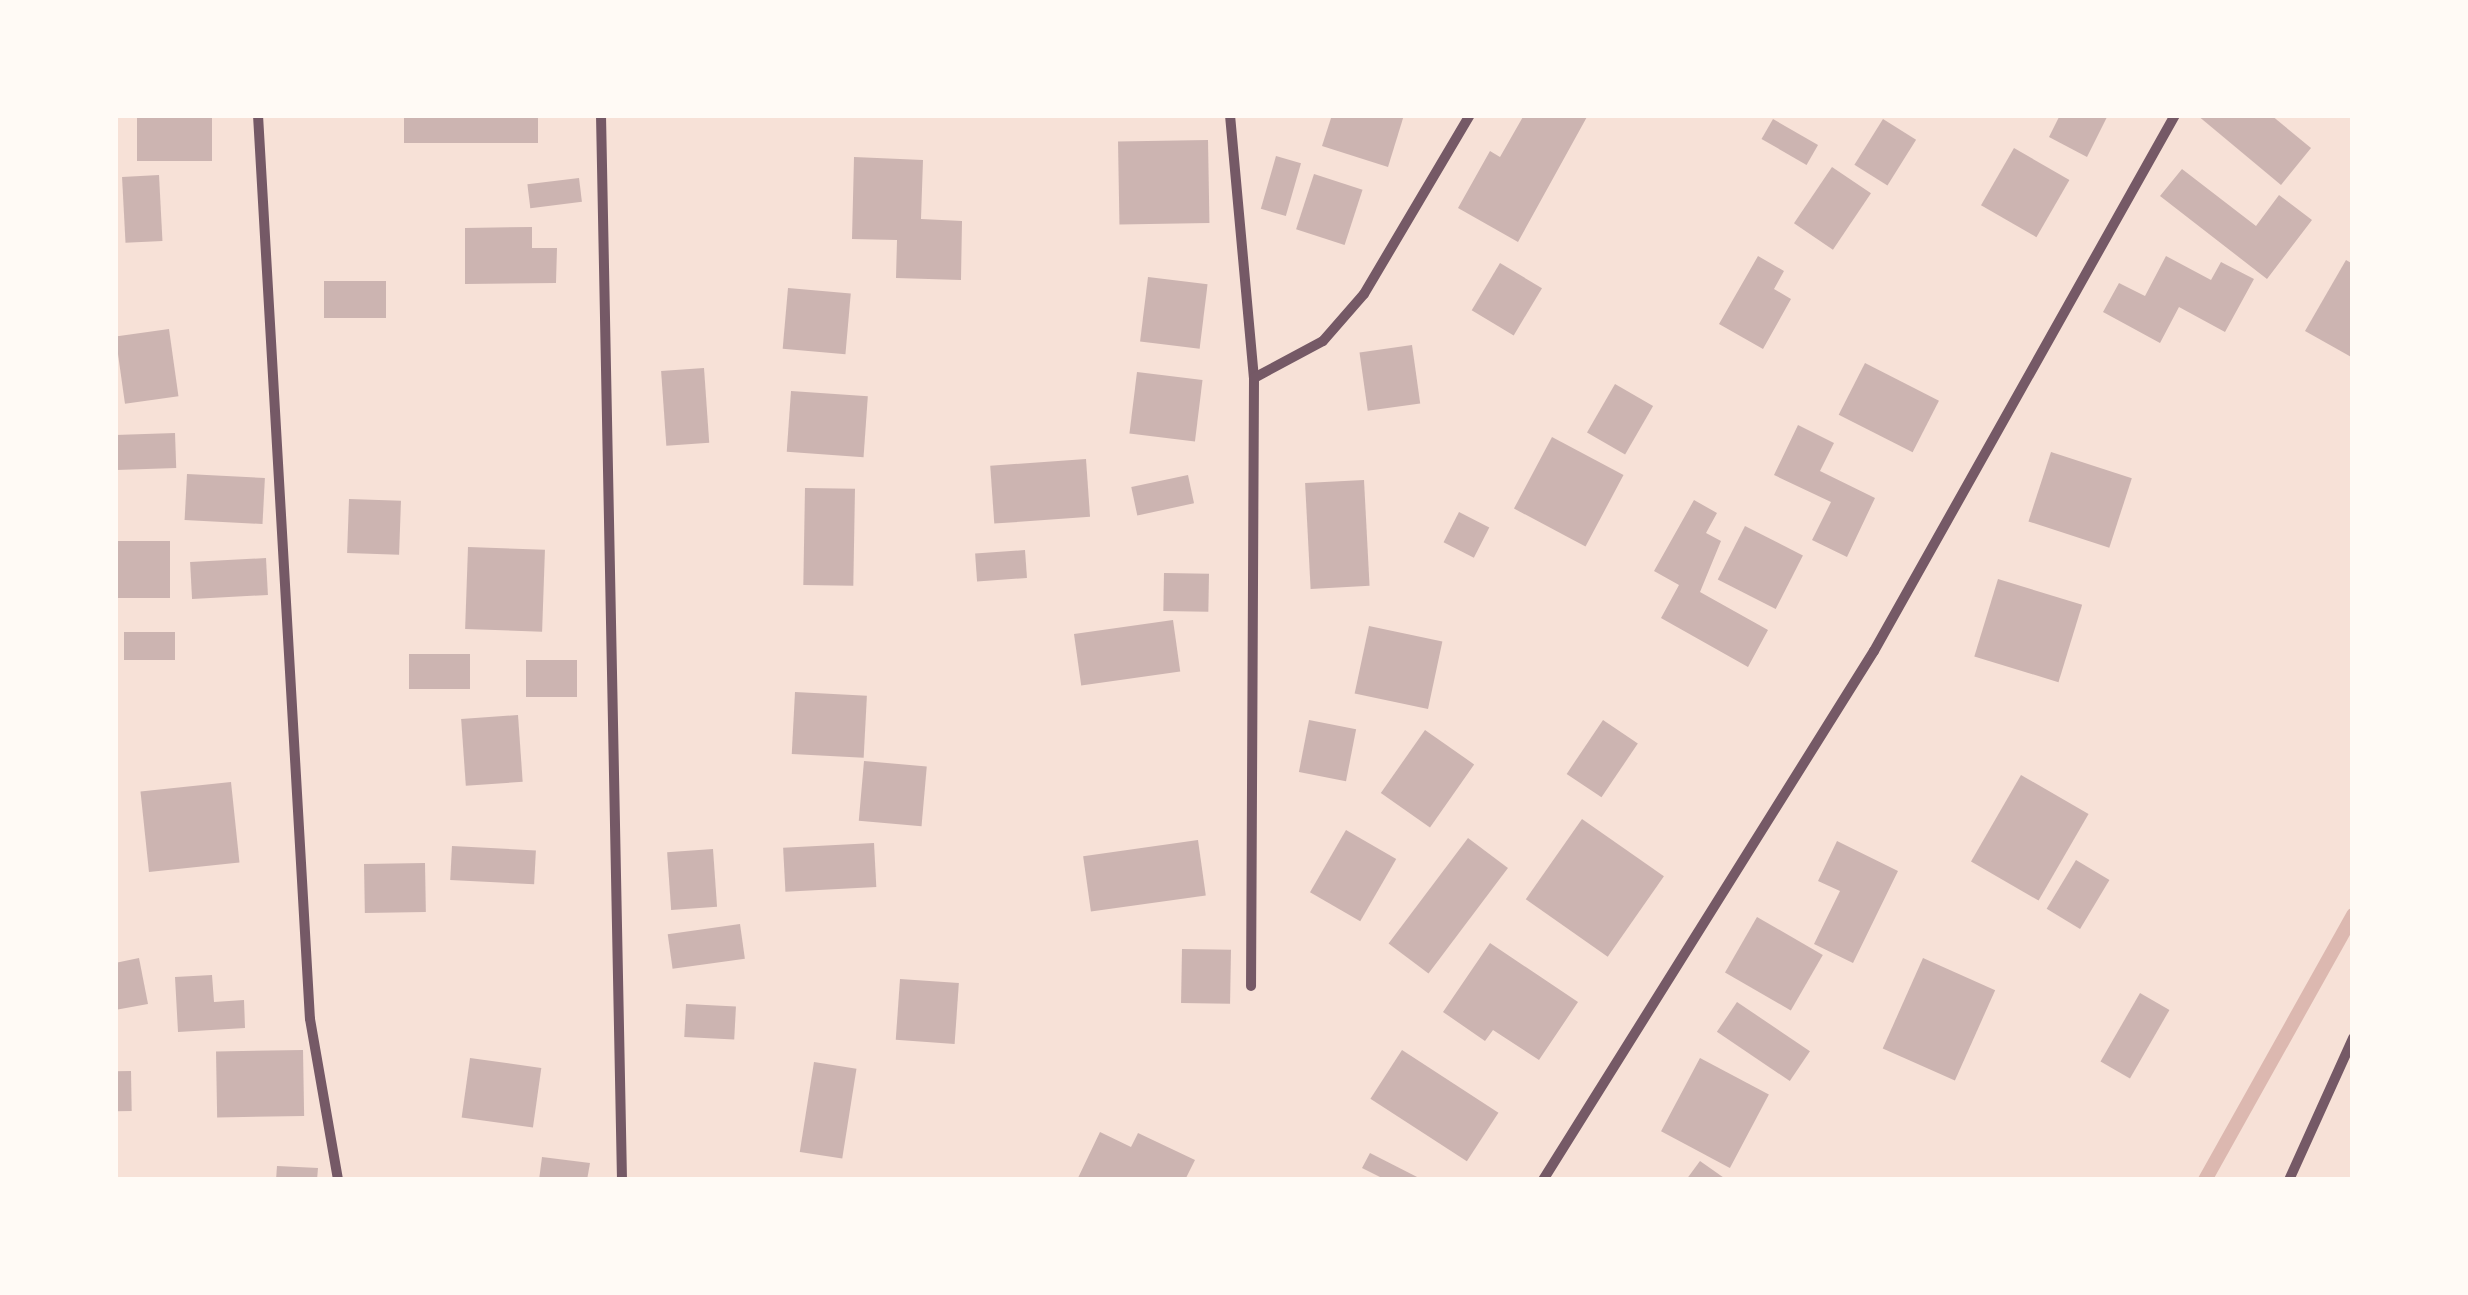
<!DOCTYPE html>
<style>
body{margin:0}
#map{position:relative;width:2468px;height:1295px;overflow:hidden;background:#f7e1d7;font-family:"Open Sans",sans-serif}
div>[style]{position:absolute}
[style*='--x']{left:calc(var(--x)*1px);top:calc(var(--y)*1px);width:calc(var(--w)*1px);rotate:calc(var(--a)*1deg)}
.stream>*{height:14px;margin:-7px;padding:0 7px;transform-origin:7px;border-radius:7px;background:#dcb8b0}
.building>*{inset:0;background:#ccb4b1;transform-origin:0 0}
.minor>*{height:10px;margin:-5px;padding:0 5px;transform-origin:5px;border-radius:5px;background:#755966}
span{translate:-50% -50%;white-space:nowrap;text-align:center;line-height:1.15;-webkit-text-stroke:8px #fffaf5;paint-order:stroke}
.frame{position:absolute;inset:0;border:118px solid #fffaf5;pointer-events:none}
</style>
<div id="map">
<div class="stream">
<i style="--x:2205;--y:1180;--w:304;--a:-60.8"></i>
</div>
<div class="building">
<i style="left:137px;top:115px;width:75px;height:46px"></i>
<i style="left:404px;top:115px;width:134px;height:28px"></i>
<i style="clip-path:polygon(1332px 115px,1404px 115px,1388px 167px,1322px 146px)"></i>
<i style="clip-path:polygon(1524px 115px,1588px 115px,1518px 242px,1458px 208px,1490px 151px,1500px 157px)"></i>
<i style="clip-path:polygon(2060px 115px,2108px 115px,2087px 157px,2049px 137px)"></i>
<i style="clip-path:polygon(2197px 115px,2271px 115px,2311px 148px,2281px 185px)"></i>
<i style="left:1773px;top:119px;width:52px;height:23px;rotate:30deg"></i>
<i style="left:1883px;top:119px;width:39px;height:54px;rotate:32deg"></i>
<i style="left:1208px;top:140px;width:83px;height:90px;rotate:89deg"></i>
<i style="left:2014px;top:148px;width:64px;height:66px;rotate:30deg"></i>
<i style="left:1276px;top:156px;width:26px;height:55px;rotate:16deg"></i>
<i style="clip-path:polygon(854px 157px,923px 160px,921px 219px,962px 221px,961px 280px,896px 278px,897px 240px,852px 239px)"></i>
<i style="left:1832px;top:167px;width:47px;height:68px;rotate:34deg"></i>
<i style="clip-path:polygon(2182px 169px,2256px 226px,2279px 195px,2312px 220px,2267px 279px,2160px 196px)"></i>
<i style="left:1314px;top:174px;width:51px;height:58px;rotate:18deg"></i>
<i style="left:159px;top:175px;width:66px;height:37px;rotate:87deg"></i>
<i style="left:579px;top:178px;width:24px;height:52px;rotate:83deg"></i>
<i style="clip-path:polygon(532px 227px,532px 248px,557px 248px,556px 283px,465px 284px,465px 228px)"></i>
<i style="clip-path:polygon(1758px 256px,1784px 271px,1774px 289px,1791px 299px,1763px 349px,1719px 324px)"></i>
<i style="clip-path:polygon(2166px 256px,2211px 280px,2221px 262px,2254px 279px,2225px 332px,2179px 307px,2160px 343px,2103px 312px,2119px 283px,2145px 296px)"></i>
<i style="clip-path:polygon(2346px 260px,2353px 264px,2353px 358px,2305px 331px)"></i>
<i style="left:1500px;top:263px;width:49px;height:55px;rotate:31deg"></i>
<i style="left:1148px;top:277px;width:60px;height:65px;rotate:7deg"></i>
<i style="left:324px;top:281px;width:62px;height:37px"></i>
<i style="left:788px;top:288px;width:63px;height:61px;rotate:5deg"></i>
<i style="left:169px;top:329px;width:68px;height:54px;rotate:82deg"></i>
<i style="left:1412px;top:345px;width:59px;height:53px;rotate:82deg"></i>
<i style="left:1865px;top:363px;width:83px;height:58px;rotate:27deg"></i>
<i style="left:704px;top:368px;width:75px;height:43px;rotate:86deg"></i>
<i style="left:1137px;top:372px;width:66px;height:62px;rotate:7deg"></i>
<i style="left:1615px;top:384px;width:44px;height:56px;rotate:30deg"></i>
<i style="left:791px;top:391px;width:77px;height:61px;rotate:4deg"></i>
<i style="clip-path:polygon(1798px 425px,1834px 443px,1820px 471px,1875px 498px,1847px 557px,1812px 540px,1831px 502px,1774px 475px)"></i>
<i style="left:175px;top:433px;width:35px;height:60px;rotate:88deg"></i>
<i style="left:1552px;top:437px;width:81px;height:81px;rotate:28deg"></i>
<i style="left:2051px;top:452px;width:85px;height:73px;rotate:18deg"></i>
<i style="left:1086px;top:459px;width:58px;height:96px;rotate:86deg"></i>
<i style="left:187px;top:474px;width:78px;height:46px;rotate:3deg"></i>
<i style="left:1188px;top:475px;width:29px;height:58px;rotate:78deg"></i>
<i style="left:1364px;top:480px;width:106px;height:59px;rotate:87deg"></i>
<i style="left:805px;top:488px;width:50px;height:97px;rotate:1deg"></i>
<i style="left:349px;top:499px;width:52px;height:54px;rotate:2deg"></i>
<i style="clip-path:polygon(1694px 500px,1717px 513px,1706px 533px,1721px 541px,1700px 592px,1768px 630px,1748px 667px,1661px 618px,1679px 585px,1654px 571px)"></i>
<i style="left:1459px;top:512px;width:34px;height:34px;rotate:27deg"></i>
<i style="left:1745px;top:526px;width:65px;height:60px;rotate:27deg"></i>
<i style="left:115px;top:541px;width:55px;height:57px"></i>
<i style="left:468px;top:547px;width:77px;height:82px;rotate:2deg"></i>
<i style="left:1025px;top:550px;width:28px;height:50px;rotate:86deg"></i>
<i style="left:266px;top:558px;width:37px;height:76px;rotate:87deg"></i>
<i style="left:1164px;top:573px;width:45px;height:38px;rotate:1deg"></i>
<i style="left:1998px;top:579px;width:88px;height:81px;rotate:17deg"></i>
<i style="left:1173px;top:620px;width:52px;height:100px;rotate:82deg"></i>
<i style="left:1369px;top:626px;width:75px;height:69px;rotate:12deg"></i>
<i style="left:175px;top:632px;width:28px;height:51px;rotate:90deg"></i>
<i style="left:470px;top:654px;width:35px;height:61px;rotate:90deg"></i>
<i style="left:526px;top:660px;width:51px;height:37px"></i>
<i style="left:795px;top:692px;width:72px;height:62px;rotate:3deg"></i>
<i style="left:518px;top:715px;width:67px;height:57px;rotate:86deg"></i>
<i style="left:1309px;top:720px;width:48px;height:53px;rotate:11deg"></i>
<i style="left:1603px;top:720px;width:42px;height:65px;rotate:34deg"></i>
<i style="left:1425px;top:730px;width:60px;height:77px;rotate:35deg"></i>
<i style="left:864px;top:761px;width:63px;height:60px;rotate:5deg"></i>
<i style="left:2021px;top:775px;width:78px;height:100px;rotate:30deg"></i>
<i style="left:231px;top:782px;width:81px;height:91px;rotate:84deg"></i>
<i style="left:1582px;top:819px;width:100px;height:98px;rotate:35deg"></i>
<i style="left:1346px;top:830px;width:58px;height:72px;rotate:30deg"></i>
<i style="left:1468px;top:838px;width:50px;height:132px;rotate:37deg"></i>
<i style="left:1198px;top:840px;width:56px;height:116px;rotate:82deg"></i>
<i style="clip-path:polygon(1837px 841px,1898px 871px,1853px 963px,1814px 944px,1840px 891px,1818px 881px)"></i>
<i style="left:874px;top:843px;width:44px;height:91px;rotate:87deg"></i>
<i style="left:452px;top:846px;width:84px;height:34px;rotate:3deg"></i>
<i style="left:713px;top:849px;width:58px;height:46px;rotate:86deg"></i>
<i style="left:2076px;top:860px;width:39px;height:57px;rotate:31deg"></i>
<i style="left:425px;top:863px;width:49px;height:61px;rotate:89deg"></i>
<i style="left:1757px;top:917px;width:76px;height:64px;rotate:30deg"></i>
<i style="left:740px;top:924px;width:35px;height:73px;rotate:82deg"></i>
<i style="clip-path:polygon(1490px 943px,1578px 1002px,1539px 1060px,1493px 1030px,1485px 1041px,1443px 1012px)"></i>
<i style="left:1182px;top:949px;width:49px;height:54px;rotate:1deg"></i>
<i style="clip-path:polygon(139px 958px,148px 1004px,115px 1010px,115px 963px)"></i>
<i style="left:1923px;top:958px;width:79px;height:99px;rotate:24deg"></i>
<i style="clip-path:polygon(212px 975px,214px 1002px,244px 1000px,245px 1028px,178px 1032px,175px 977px)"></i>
<i style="left:900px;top:979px;width:59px;height:61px;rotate:4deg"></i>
<i style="left:2140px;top:993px;width:34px;height:79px;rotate:30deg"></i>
<i style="left:1737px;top:1002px;width:88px;height:36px;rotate:34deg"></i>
<i style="left:686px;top:1004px;width:50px;height:33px;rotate:3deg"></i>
<i style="left:303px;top:1050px;width:66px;height:87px;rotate:89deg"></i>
<i style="left:1402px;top:1050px;width:115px;height:58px;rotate:33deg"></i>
<i style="left:470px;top:1058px;width:72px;height:60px;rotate:8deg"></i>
<i style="left:1700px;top:1058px;width:78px;height:83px;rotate:28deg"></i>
<i style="left:814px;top:1062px;width:43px;height:91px;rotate:9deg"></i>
<i style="left:131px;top:1071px;width:40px;height:16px;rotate:89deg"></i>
<i style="clip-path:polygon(1100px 1132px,1131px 1147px,1138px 1133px,1195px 1160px,1185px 1180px,1077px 1180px)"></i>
<i style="clip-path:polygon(1370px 1153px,1423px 1180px,1386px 1180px,1362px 1168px)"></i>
<i style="clip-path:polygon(542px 1157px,590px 1163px,587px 1180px,539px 1180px)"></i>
<i style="clip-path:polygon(1700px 1161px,1727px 1180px,1686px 1180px)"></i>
<i style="clip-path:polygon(277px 1166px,318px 1168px,317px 1180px,276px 1180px)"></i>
</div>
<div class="minor">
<i style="--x:258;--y:115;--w:905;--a:86.71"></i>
<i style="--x:310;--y:1019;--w:163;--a:80.1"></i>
<i style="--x:601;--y:115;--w:1065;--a:88.87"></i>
<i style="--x:1230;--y:115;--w:264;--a:84.8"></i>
<i style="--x:1254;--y:378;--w:608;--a:90.28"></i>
<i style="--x:1254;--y:378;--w:78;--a:-28.2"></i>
<i style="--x:1323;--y:341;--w:62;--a:-48.9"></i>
<i style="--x:1364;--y:294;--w:208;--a:-59.4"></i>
<i style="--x:1543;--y:1180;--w:624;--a:-57.97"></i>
<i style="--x:1874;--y:651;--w:615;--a:-60.68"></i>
<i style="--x:2289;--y:1180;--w:156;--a:-65.7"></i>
</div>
<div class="frame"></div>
</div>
